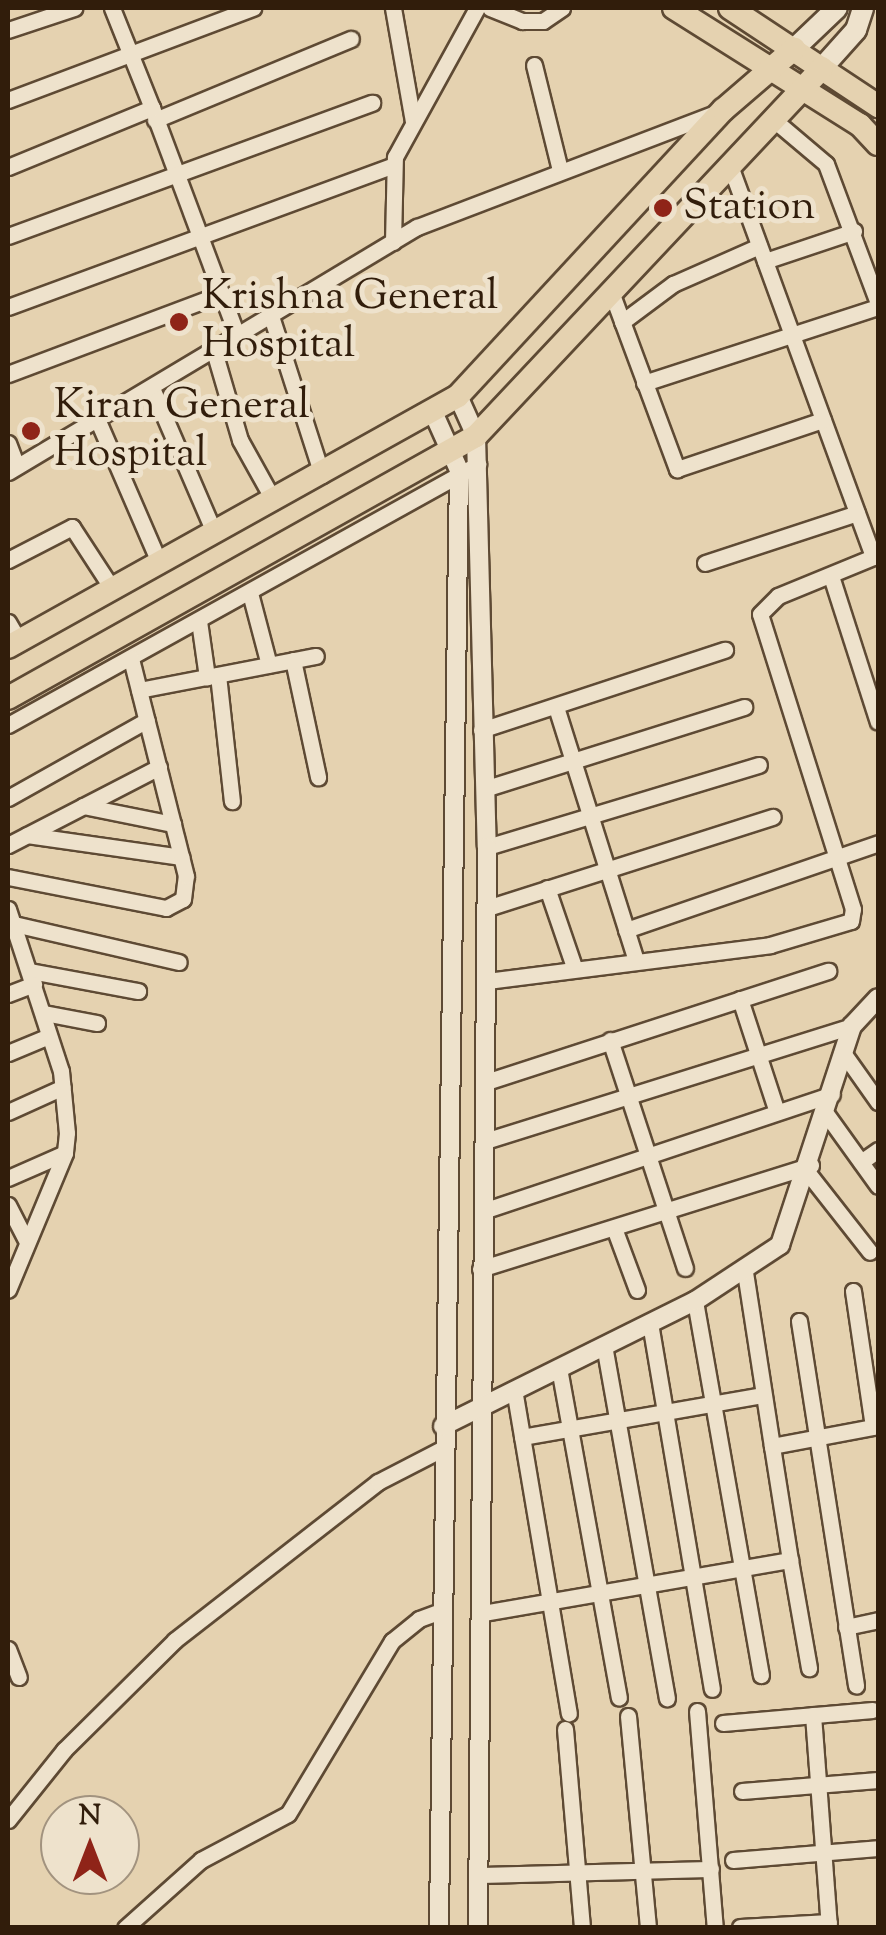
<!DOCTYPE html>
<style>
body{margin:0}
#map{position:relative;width:886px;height:1935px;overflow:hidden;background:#e5d2b0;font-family:"Sorts Mill Goudy",serif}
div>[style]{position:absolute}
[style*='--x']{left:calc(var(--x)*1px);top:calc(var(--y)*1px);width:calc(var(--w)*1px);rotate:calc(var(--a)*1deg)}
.roads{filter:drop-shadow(2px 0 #5e4a34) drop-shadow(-2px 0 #5e4a34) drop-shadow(0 2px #5e4a34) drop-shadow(0 -2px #5e4a34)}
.minor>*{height:15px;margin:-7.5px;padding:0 7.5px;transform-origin:7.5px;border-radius:7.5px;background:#eee2cc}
.tertiary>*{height:18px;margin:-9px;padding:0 9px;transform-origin:9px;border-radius:9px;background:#eee2cc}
.secondary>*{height:20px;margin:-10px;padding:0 10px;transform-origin:10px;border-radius:10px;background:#eee2cc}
.primary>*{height:22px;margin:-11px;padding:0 11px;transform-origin:11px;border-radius:11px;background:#e5d2b0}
.dots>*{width:28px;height:28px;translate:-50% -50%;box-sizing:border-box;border:5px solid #eee2cc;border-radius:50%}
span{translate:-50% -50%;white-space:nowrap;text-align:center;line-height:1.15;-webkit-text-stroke:10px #eee2cc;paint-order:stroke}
.poi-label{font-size:42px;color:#311d0b}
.left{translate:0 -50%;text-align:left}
.frame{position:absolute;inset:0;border:10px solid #311d0b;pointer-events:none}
.north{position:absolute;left:40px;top:1795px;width:100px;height:100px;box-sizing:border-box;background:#eee2cc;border:2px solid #a2937f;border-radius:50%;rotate:0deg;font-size:28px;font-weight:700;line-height:40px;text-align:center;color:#311d0b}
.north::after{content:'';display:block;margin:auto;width:35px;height:45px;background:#8f2418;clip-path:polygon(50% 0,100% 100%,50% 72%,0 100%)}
</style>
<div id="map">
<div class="roads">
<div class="minor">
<i style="--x:393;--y:8;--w:115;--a:80"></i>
<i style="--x:490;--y:8;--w:35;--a:22"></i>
<i style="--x:522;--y:21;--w:21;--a:0"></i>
<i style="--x:543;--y:21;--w:23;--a:-34"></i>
<i style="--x:8;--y:30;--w:70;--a:-18.4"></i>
<i style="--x:534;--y:65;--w:108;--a:76.1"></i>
<i style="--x:8;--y:100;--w:262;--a:-20.6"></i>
<i style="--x:152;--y:108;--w:242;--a:69.5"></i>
<i style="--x:237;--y:335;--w:210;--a:-31"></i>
<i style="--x:417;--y:227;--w:319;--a:-20.9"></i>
<i style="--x:155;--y:120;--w:212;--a:-22.5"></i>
<i style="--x:774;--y:120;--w:68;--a:40.2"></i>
<i style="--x:826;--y:164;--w:148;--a:69.5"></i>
<i style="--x:8;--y:167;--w:156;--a:-22.3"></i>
<i style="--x:152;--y:108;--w:108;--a:-111.8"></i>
<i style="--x:732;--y:171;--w:411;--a:69.9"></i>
<i style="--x:8;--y:236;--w:388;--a:-20.1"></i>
<i style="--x:393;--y:242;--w:85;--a:-88.7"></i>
<i style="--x:395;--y:157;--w:170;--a:-61.2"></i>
<i style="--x:765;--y:261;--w:94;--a:-18.6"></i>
<i style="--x:613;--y:297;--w:184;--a:69.6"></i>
<i style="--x:677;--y:469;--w:154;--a:-18.6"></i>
<i style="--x:8;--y:307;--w:410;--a:-20.2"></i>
<i style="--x:271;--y:316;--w:167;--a:72.2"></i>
<i style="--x:622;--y:322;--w:64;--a:-36.7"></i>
<i style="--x:673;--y:284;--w:94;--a:-23.8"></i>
<i style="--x:214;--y:351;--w:93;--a:73.7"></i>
<i style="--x:240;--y:440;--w:70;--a:60.9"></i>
<i style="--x:8;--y:374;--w:228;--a:-20.6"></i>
<i style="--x:644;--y:383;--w:246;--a:-18"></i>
<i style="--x:152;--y:388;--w:159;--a:66.7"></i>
<i style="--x:98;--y:421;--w:156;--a:66.6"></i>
<i style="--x:8;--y:443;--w:25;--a:69"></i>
<i style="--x:8;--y:472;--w:267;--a:-30.9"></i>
<i style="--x:8;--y:560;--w:72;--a:-27.3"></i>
<i style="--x:72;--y:527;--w:75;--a:56.9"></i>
<i style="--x:705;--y:563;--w:160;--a:-18.2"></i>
<i style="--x:831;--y:576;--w:153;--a:72.2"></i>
<i style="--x:250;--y:593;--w:74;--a:75.2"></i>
<i style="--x:199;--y:621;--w:57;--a:81.9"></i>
<i style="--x:8;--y:622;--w:22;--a:60"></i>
<i style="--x:293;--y:660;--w:120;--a:77.9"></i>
<i style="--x:218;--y:675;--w:127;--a:83.7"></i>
<i style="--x:139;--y:690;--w:180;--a:-10.9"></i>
<i style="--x:556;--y:707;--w:263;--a:72.5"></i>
<i style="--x:8;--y:725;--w:538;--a:-29.04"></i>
<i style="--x:481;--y:730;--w:257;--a:-18.2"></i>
<i style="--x:484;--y:789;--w:273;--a:-17.5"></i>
<i style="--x:8;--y:798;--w:159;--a:-29.3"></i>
<i style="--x:83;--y:806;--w:92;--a:11.3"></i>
<i style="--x:27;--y:835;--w:156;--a:8.1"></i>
<i style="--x:8;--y:845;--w:170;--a:-27.3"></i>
<i style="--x:487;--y:847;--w:284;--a:-16.8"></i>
<i style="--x:8;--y:877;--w:161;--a:11.1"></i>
<i style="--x:166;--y:908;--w:19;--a:-28"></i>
<i style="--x:183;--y:899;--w:23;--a:-83"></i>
<i style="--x:186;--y:876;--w:225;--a:-104.2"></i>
<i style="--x:547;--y:888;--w:83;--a:71.1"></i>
<i style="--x:8;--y:909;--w:170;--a:71.9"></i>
<i style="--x:61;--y:1071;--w:62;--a:84.5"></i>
<i style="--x:67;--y:1133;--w:20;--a:96"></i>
<i style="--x:65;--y:1153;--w:148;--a:112.6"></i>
<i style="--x:484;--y:909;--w:303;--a:-17.7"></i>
<i style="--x:14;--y:924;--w:169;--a:13"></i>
<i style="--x:626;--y:930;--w:267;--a:-19"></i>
<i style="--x:30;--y:971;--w:110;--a:10.5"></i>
<i style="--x:487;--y:981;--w:285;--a:-7.2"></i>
<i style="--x:770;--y:945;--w:84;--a:-16.5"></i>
<i style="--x:851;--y:921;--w:12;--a:-81"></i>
<i style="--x:853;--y:909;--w:309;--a:-107.5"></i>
<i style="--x:760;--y:614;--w:25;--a:-45"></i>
<i style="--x:778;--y:596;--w:108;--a:-22.3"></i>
<i style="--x:8;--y:994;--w:28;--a:-21"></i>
<i style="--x:740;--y:999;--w:119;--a:71.9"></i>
<i style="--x:44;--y:1013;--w:54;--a:10.7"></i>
<i style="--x:610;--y:1040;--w:240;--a:71.8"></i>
<i style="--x:8;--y:1053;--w:44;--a:-22.5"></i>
<i style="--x:844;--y:1054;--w:59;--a:54.7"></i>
<i style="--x:486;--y:1082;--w:360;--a:-18"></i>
<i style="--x:8;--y:1112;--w:60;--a:-24.4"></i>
<i style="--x:827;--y:1115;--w:87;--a:54.3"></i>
<i style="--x:485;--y:1141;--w:385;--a:-17.4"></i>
<i style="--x:861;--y:1162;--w:21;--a:-35"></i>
<i style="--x:808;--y:1173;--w:100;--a:51.9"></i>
<i style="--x:8;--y:1178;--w:62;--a:-23.7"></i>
<i style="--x:8;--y:1205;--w:42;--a:62.8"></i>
<i style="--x:483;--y:1211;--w:368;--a:-18.5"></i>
<i style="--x:614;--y:1228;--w:66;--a:69.6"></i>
<i style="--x:480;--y:1269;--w:347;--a:-17.4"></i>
<i style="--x:745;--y:1272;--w:176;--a:81.2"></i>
<i style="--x:772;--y:1446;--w:108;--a:-10.7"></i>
<i style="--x:853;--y:1291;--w:137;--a:81.6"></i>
<i style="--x:695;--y:1301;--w:380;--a:80"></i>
<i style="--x:799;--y:1321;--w:369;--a:81.1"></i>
<i style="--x:650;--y:1323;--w:371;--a:80.4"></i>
<i style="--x:604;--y:1345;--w:359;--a:79.9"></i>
<i style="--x:559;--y:1368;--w:335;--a:79.7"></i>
<i style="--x:514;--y:1389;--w:329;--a:80.4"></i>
<i style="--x:522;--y:1437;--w:245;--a:-9.9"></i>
<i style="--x:790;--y:1560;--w:110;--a:80"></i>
<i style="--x:483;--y:1613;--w:312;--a:-9.8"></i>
<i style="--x:790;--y:1560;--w:115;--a:-99"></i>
<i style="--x:846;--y:1627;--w:33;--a:-12"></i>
<i style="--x:8;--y:1649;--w:30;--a:69"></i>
<i style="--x:697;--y:1711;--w:218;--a:85.3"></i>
<i style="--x:813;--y:1715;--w:214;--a:85.7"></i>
<i style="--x:628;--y:1716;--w:213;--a:84.6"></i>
<i style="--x:723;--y:1723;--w:150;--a:-5"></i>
<i style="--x:565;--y:1729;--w:200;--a:85.1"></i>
<i style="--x:742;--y:1791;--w:136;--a:-4.6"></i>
<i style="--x:8;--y:1820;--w:90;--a:-51.3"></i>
<i style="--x:64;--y:1750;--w:156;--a:-44.7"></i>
<i style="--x:175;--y:1640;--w:257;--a:-37.9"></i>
<i style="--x:378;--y:1482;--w:72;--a:-27.3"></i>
<i style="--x:733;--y:1860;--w:145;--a:-4.7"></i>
<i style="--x:479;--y:1875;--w:232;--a:-1.5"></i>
<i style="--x:740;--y:1927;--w:89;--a:-3.2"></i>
<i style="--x:125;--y:1928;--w:102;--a:-41.8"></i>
<i style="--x:201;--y:1860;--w:98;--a:-27.9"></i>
<i style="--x:288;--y:1814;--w:202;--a:-59"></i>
<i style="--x:392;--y:1641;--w:35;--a:-39"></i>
<i style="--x:419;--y:1619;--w:23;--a:-20"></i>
</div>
<div class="tertiary">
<i style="--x:458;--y:396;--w:44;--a:65.8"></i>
<i style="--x:476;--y:436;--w:411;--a:88.5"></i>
<i style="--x:487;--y:847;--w:1081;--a:90.48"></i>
<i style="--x:433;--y:412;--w:64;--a:65.9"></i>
<i style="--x:459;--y:470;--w:1458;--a:90.79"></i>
<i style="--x:443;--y:1426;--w:281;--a:-26.4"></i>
<i style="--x:695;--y:1301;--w:102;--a:-33.4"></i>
<i style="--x:780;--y:1245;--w:231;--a:-71.8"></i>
<i style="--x:852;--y:1026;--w:38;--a:-47"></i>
</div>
<div class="secondary">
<i style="--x:794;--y:49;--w:59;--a:-43.6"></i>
<i style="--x:822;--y:68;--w:51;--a:-48.2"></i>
<i style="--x:856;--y:30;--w:23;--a:-72"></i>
</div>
<div class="primary">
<i style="--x:674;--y:8;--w:220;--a:32.2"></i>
<i style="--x:860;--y:125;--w:26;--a:47"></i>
<i style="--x:730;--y:8;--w:178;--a:33.5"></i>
<i style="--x:8;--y:647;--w:515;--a:-29.15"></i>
<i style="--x:458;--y:396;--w:390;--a:-47.2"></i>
<i style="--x:723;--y:110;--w:94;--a:-40.7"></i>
<i style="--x:8;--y:698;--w:536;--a:-29.24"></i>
<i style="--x:476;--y:436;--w:505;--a:-46.76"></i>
</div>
</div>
<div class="dots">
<i style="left:663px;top:208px;background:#8f2418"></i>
<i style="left:179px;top:322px;background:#8f2418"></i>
<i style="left:31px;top:431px;background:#8f2418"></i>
</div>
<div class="poi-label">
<span class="left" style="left:683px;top:208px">Station</span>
<span class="left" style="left:202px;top:322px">Krishna General<br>Hospital</span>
<span class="left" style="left:54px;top:431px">Kiran General<br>Hospital</span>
</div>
<div class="frame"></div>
<div class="north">N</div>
</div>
